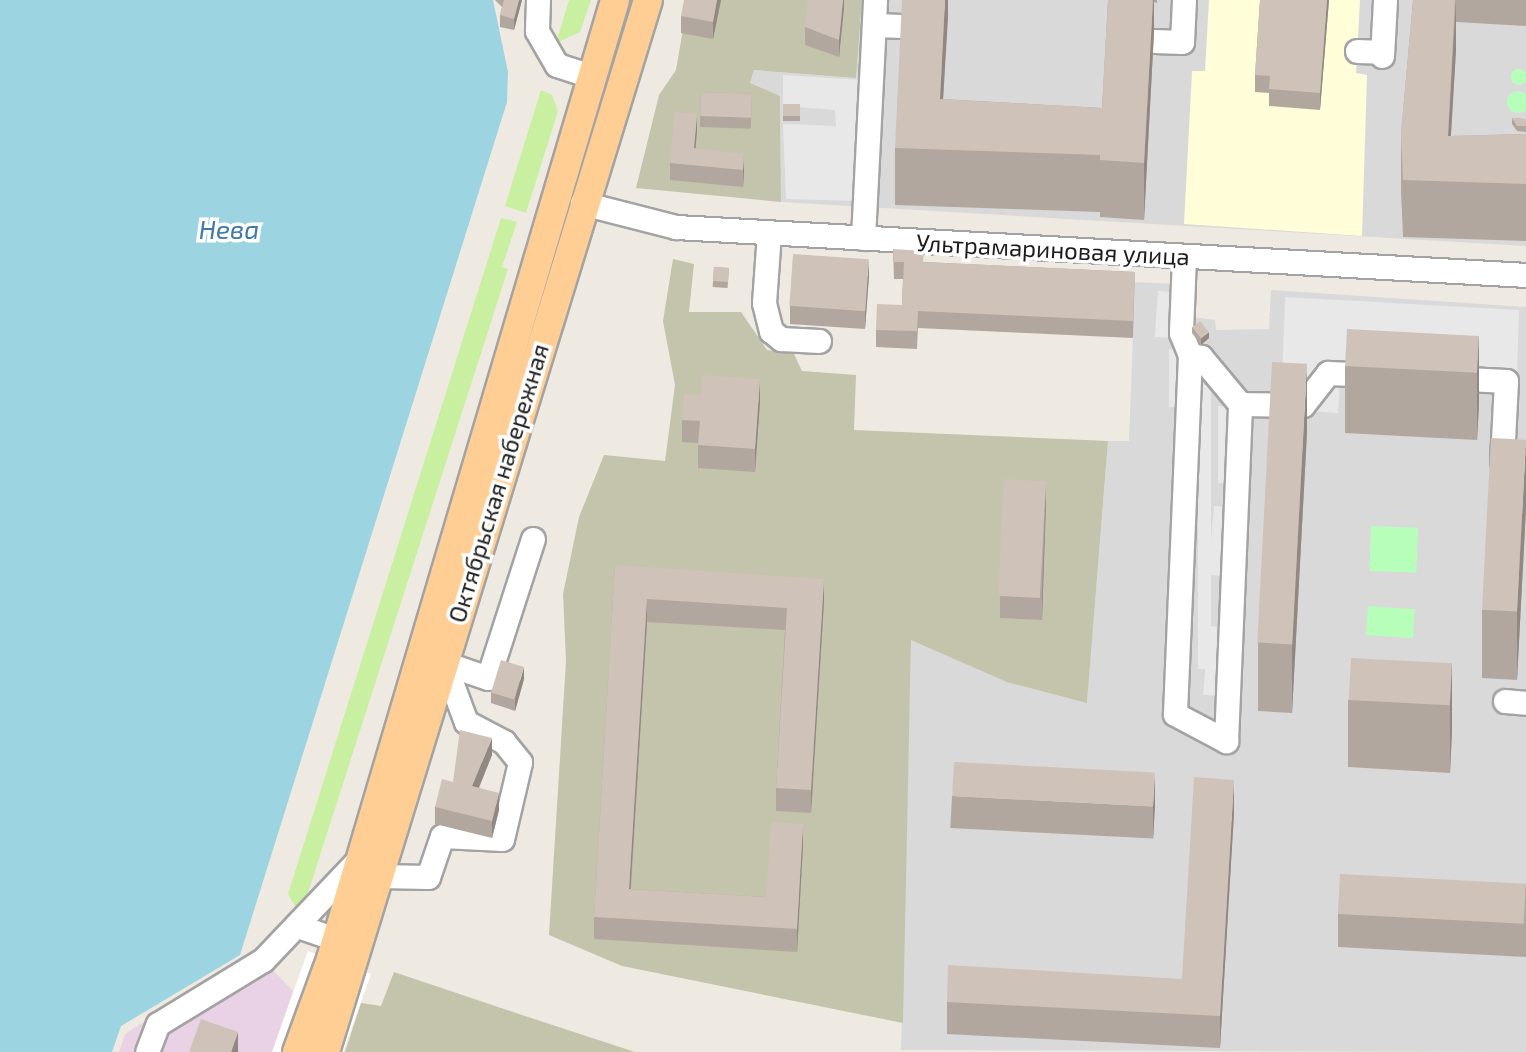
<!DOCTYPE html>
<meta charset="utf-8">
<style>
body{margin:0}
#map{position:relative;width:1526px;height:1052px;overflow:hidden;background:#efeae1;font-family:"Exo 2",sans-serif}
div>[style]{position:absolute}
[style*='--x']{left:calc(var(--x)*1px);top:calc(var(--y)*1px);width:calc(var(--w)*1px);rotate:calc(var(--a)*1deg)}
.residential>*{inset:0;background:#dad9d9}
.industrial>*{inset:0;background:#e9d2e5}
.education>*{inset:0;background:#fffed9}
.construction>*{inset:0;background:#c4c3ab}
.grass>*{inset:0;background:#c9efa1}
.park>*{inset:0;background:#b8febb;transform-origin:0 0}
.round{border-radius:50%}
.parking>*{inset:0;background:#e8e8e8;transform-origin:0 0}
.water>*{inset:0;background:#9cd4e1}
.pier>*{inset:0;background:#fff}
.roads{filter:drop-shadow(2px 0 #a3a3a3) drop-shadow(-2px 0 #a3a3a3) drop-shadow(0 2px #a3a3a3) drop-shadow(0 -2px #a3a3a3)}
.minor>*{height:23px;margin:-11.5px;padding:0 11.5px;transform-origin:11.5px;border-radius:11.5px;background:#fff}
.major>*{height:28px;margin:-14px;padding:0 14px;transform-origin:14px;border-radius:14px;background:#ffce95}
.wall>*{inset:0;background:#b2a79f;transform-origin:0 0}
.shaded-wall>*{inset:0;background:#918882}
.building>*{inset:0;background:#cfc2b9;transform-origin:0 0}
span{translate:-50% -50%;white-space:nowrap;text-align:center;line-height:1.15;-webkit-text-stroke:7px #fff;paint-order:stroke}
.street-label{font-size:24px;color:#1c1c1c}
.water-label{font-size:26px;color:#3e79ac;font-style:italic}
</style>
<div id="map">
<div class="residential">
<i style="clip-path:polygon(862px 0,1526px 0,1526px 246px,781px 202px,780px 97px,750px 83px,754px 70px,856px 78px)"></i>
<i style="clip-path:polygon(1135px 282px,1194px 285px,1193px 317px,1215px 320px,1216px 330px,1269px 329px,1271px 290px,1526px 307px,1526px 1052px,901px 1050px,911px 640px,1087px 702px,1108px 441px,1129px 441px)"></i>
</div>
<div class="industrial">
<i style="clip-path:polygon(254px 951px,293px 991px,272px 1052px,119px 1052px,125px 1034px)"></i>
</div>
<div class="education">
<i style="clip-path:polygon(1209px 0,1360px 0,1356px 73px,1367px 75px,1362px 236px,1184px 224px,1192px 71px,1205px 71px)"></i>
</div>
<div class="construction">
<i style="clip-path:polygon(688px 0,862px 0,856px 78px,754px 70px,750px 83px,780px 96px,781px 202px,636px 188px,659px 95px,676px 70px)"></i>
<i style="clip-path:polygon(673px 259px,694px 264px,689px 312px,741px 312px,767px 350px,794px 354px,802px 371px,856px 375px,854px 430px,1108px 441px,1087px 703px,1007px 682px,911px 640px,903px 1023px,622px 966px,549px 935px,566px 661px,563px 594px,579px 517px,604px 455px,665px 461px,675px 385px,663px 321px)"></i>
<i style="clip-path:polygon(394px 972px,522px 1015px,635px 1052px,345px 1052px,361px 1003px,381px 1006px)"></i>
</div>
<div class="grass">
<i style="clip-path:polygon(569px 0,591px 0,580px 32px,556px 43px)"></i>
<i style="clip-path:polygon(541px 90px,552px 95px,558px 111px,526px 213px,505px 206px)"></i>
<i style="clip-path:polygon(501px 218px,517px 222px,502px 267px,508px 269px,306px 899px,296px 908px,288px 894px)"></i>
</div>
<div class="park">
<i class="round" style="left:1511px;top:69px;width:16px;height:16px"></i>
<i class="round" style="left:1507px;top:91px;width:22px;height:22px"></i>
<i style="left:1371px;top:526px;width:47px;height:45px;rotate:2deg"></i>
<i style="left:1368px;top:606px;width:47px;height:29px;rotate:4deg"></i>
</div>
<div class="parking">
<i style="clip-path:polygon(783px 75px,862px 80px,858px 201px,786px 199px,783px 124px,836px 126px,835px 110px,783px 106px)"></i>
<i style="left:1158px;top:291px;width:14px;height:46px;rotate:4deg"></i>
<i style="clip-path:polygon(1285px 297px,1519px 310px,1517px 374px,1341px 366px,1338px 413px,1281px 409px)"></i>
<i style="left:1169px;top:349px;width:12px;height:58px"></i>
<i style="left:1198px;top:385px;width:13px;height:284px"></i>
<i style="left:1218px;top:406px;width:12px;height:77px"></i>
<i style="left:1214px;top:506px;width:12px;height:69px;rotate:5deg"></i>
<i style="left:1209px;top:626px;width:12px;height:69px;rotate:5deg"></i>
</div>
<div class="water">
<i style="clip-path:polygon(0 0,493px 0,508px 72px,507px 102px,240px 955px,121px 1026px,112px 1052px,0 1052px)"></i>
</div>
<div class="pier">
<i style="clip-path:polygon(308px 951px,371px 974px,343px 1052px,272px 1052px)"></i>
</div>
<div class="roads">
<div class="minor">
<i style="--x:538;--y:0;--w:31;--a:92"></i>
<i style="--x:537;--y:31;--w:39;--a:60"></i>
<i style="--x:557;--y:65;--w:38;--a:18"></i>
<i style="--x:874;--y:25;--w:30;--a:2"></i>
<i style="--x:1154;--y:41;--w:28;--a:2"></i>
<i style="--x:1182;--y:42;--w:42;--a:-87.3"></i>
<i style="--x:1357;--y:51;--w:25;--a:2"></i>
<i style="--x:1382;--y:56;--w:56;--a:-86.9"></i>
<i style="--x:582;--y:203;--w:97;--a:14.3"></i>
<i style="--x:676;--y:227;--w:851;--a:3.23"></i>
<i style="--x:769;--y:233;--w:70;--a:94.1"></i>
<i style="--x:764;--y:303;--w:29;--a:76"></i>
<i style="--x:771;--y:331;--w:13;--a:39"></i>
<i style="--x:781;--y:339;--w:38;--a:3"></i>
<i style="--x:863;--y:238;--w:238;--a:-87.1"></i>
<i style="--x:1184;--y:257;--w:76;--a:92.3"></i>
<i style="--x:1181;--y:333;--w:24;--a:68"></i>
<i style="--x:1190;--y:355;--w:359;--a:92.4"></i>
<i style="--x:1175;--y:714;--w:58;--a:27.9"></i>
<i style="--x:1226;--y:741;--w:337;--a:-87.6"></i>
<i style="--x:1190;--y:355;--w:11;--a:10"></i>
<i style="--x:1201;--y:357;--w:61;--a:50.3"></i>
<i style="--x:1240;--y:404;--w:63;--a:0.9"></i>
<i style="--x:1303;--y:405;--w:41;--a:-52"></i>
<i style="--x:1328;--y:373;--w:48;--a:2.4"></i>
<i style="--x:1448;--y:378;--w:58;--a:3"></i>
<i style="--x:1506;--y:381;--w:80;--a:92.9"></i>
<i style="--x:1502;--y:461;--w:24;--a:2"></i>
<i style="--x:444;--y:663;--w:46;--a:18.8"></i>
<i style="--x:488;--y:678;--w:146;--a:-72.1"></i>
<i style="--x:1505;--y:701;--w:21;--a:5"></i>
<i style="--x:379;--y:876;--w:49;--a:1.2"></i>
<i style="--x:428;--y:877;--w:43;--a:-71.1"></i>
<i style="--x:442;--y:836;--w:60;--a:2.9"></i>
<i style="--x:502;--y:839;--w:79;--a:-76.8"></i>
<i style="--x:520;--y:762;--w:26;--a:-129"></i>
<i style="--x:504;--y:742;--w:43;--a:-152.2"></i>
<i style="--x:466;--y:722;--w:63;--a:-110.4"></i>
<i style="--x:298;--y:926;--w:37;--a:19"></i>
<i style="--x:147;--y:1052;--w:30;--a:-69"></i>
<i style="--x:158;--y:1024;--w:123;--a:-31.4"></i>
<i style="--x:263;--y:960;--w:134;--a:-46.5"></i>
</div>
<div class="major">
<i style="--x:297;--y:1052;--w:99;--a:-69.9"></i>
<i style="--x:331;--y:959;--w:1000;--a:-73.5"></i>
<i style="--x:325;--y:1052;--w:1100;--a:-72.93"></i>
</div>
</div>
<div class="wall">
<i style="clip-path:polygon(495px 0,522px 0,514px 30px,500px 27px,500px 15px,502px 7px)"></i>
<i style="clip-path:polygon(721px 0,713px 39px,681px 33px,681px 16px)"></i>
<i style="clip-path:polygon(844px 0,839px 57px,805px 45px,805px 27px)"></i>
<i style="clip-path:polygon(948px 0,943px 99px,1102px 108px,1108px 0,1157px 0,1157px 3px,1154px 2px,1154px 32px,1144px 220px,1100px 217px,1100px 212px,895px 205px,895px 148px)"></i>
<i style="clip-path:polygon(1260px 0,1329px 0,1320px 110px,1269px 106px,1269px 93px,1255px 92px,1255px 75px)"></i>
<i style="clip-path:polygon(1413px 0,1526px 0,1526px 26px,1456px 22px,1456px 50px,1451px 136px,1526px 134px,1526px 241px,1403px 237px,1401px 191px,1401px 134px)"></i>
<i style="left:701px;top:92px;width:51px;height:35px;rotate:2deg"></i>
<i style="left:783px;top:104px;width:17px;height:17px"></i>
<i style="clip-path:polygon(1512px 118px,1526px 119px,1526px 132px,1517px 131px,1512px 124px)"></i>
<i style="clip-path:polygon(697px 131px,695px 149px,744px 171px,743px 187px,670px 180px,670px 163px)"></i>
<i style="clip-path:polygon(893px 249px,924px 262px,1135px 272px,1133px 338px,918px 328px,917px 349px,876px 347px,876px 330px,902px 305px,903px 279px,894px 279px)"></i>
<i style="left:714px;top:267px;width:15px;height:20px;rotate:4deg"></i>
<i style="clip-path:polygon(869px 276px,865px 329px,790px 324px,790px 306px)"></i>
<i style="clip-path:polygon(1192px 327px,1209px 338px,1201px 345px,1192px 333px)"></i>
<i style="clip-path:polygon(1479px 336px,1479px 404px,1477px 440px,1345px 433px,1345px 366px)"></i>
<i style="clip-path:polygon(760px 402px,755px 472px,698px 468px,698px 443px,682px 442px,682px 420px)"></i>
<i style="clip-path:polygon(1307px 432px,1292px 713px,1258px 711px,1258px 643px)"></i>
<i style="clip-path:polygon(1046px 503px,1042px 620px,1000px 618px,1000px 596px)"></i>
<i style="clip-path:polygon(1526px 508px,1517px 680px,1482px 678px,1482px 610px)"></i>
<i style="clip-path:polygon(615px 565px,824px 601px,811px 813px,776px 811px,776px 788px,785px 630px,647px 622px,631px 889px,766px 897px,803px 846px,797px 952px,594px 939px,594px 917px)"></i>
<i style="clip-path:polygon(1452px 663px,1452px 731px,1450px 773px,1348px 767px,1348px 700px)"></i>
<i style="clip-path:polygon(524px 679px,515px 711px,491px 703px,491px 692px)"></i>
<i style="clip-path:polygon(492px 755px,479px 788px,499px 810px,492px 838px,435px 824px,435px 807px,453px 782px)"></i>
<i style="left:952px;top:796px;width:203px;height:32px;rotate:3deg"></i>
<i style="clip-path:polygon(1234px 813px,1220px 1048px,947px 1034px,947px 1002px,1182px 979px)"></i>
<i style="clip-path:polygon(1526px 885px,1526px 957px,1338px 947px,1338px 914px)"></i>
</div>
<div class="shaded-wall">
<i style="clip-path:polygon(519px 0,522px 0,514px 30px,514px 19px)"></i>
<i style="clip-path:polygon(717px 0,721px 0,713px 39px,713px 22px)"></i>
<i style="clip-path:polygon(843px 0,844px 0,844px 8px,839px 57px,839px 40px)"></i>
<i style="clip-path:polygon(945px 0,948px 0,948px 18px,940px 150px,940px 99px)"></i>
<i style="clip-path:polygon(1153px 0,1154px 0,1154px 32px,1144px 220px,1144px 163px)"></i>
<i style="clip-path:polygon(1327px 0,1329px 0,1320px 110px,1320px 93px)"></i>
<i style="clip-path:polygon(1456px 0,1456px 50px,1448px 182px,1448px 136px)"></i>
<i style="clip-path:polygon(697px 114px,697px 131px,694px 166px,694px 148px)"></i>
<i style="clip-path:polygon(744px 154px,744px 171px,743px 187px,743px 170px)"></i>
<i style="clip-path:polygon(869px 259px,869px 276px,865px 329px,865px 312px)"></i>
<i style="clip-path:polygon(1209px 332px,1209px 338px,1201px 345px,1201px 339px)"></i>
<i style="clip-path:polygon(1479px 336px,1479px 404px,1477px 440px,1477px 372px)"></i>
<i style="clip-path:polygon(1307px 364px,1307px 432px,1292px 713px,1292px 645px)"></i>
<i style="clip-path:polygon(760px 379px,760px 402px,755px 472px,755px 449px)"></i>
<i style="clip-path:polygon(1526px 440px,1526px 508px,1517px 680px,1517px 612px)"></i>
<i style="clip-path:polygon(1046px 481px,1046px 503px,1042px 620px,1042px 597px)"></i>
<i style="clip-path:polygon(824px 579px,824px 601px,811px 813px,811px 790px)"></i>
<i style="clip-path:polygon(647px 599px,647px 622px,629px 911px,629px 889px)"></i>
<i style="clip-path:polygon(1452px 663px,1452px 731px,1450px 773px,1450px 705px)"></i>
<i style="clip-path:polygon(524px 667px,524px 679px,515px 711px,515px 699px)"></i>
<i style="clip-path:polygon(492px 738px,492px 755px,472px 804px,472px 786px)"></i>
<i style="clip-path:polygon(1155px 774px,1155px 806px,1153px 840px,1153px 807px)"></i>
<i style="clip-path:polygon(1234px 780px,1234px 813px,1220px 1048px,1220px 1016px)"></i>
<i style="clip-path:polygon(499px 793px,499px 810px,492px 838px,492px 821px)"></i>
<i style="clip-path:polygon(803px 824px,803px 846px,797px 952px,797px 929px)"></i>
<i style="clip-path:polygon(238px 1032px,238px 1052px,231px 1052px)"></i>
</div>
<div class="building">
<i style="clip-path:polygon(504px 0,519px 0,514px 19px,500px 15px)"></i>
<i style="clip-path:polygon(684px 0,717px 0,713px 22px,681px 16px)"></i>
<i style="clip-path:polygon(808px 0,843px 0,839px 40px,805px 27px)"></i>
<i style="clip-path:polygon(902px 0,945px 0,940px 99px,1102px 108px,1108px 0,1153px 0,1144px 163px,1100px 160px,1100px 155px,895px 148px)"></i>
<i style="clip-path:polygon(1260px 0,1327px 0,1320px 93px,1269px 89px,1270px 76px,1255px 75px)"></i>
<i style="clip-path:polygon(1413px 0,1455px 0,1448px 136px,1526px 134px,1526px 184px,1403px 180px,1401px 134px)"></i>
<i style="left:701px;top:92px;width:51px;height:24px;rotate:2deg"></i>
<i style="left:783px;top:104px;width:17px;height:12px"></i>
<i style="clip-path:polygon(675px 112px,697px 114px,694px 148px,744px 154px,743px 170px,670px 163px)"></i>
<i style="clip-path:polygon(1512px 118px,1526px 119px,1526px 126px,1517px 126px)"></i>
<i style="clip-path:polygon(893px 249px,924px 251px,923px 262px,1135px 272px,1133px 321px,918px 311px,917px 331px,876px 330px,877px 304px,902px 305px,904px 262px,894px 262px)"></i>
<i style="left:793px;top:254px;width:76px;height:52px;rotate:4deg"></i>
<i style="left:714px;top:267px;width:15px;height:14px;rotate:4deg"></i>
<i style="left:1200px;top:321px;width:14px;height:10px;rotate:51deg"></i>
<i style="left:1347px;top:329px;width:132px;height:37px;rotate:3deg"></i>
<i style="left:1272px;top:362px;width:35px;height:281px;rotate:3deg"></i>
<i style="clip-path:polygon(702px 375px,760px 379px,755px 449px,698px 445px,700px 421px,682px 420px,684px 394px,701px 395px)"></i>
<i style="left:1491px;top:438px;width:35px;height:172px;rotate:3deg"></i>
<i style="left:1004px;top:479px;width:42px;height:117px;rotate:3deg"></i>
<i style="clip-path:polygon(615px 565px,824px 579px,811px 790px,776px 788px,787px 608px,647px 599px,629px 889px,766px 897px,771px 822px,803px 824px,797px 929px,594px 917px)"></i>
<i style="left:1351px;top:658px;width:101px;height:42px;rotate:3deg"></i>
<i style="left:501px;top:660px;width:24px;height:34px;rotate:17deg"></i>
<i style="clip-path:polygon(460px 730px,492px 738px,472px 786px,499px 793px,492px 821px,435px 807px,442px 779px,453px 782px)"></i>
<i style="left:954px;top:762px;width:201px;height:34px;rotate:3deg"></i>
<i style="clip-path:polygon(1194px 777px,1234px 780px,1220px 1016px,947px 1002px,948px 965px,1182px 979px)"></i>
<i style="left:1340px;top:874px;width:186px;height:40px;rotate:3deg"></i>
<i style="clip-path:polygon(201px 1019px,238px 1032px,231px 1052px,189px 1052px)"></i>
</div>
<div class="street-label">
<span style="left:1053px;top:249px;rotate:3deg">Ультрамариновая улица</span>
<span style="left:498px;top:483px;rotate:-73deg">Октябрьская набережная</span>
</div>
<div class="water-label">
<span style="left:229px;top:229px">Нева</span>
</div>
</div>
